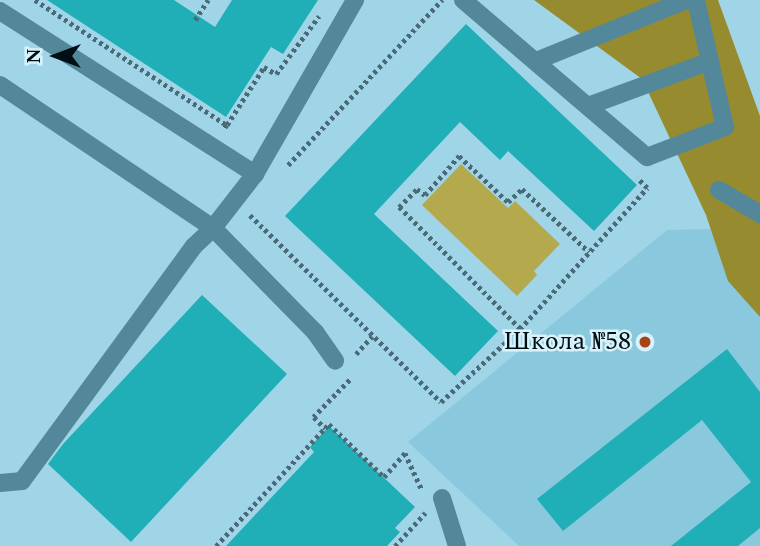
<!DOCTYPE html>
<meta charset="utf-8">
<style>
body{margin:0}
#map{position:relative;width:760px;height:546px;overflow:hidden;background:#a0d5e8;font-family:Spectral,serif}
div>[style]{position:absolute}
[style*='--x']{left:calc(var(--x)*1px);top:calc(var(--y)*1px);width:calc(var(--w)*1px);rotate:calc(var(--a)*1deg)}
.built>*{inset:0;background:#8ac8de}
.green>*{inset:0;background:#b5a94e}
.forest>*{inset:0;background:#978b30}
.building>*{inset:0;background:#20aeb7}
.path>*{height:4.5px;margin-top:-2.25px;transform-origin:0;background:repeating-linear-gradient(90deg,#4a6a77 0 3.5px,transparent 0 7px)}
.minor>*{height:18px;margin:-9px;padding:0 9px;transform-origin:9px;border-radius:9px;background:#53889a}
.dots>*{width:19px;height:19px;translate:-50% -50%;box-sizing:border-box;border:4px solid #d7f2fb;border-radius:50%}
span{translate:-50% -50%;white-space:nowrap;text-align:center;line-height:1.15;-webkit-text-stroke:5px #d7f2fb;paint-order:stroke}
.poi-label{font-size:26px;color:#000e15}
.right{translate:-100% -50%;text-align:right}
.north{position:absolute;left:21px;top:21px;width:70px;height:70px;-webkit-text-stroke:5px #d7f2fb;paint-order:stroke;rotate:270deg;font-size:19px;font-weight:700;line-height:28px;text-align:center;color:#000e15}
.north::after{content:'';display:block;margin:auto;width:24px;height:32px;background:#000e15;clip-path:polygon(50% 0,100% 100%,50% 72%,0 100%)}
</style>
<div id="map">
<div class="built">
<i style="clip-path:polygon(750px 228px,760px 242px,760px 546px,519px 546px,408px 442px,667px 230px)"></i>
</div>
<div class="green">
<i style="clip-path:polygon(461px 164px,508px 208px,515px 201px,560px 244px,534px 271px,537px 275px,517px 296px,422px 205px)"></i>
</div>
<div class="forest">
<i style="clip-path:polygon(534px 0,718px 0,760px 116px,760px 317px,728px 281px,706px 215px,642px 79px)"></i>
</div>
<div class="building">
<i style="clip-path:polygon(47px 0,174px 0,215px 27px,232px 0,318px 0,283px 54px,271px 47px,226px 117px)"></i>
<i style="clip-path:polygon(466px 24px,637px 185px,594px 231px,508px 151px,500px 160px,460px 122px,374px 214px,498px 331px,455px 376px,285px 216px)"></i>
<i style="clip-path:polygon(202px 295px,287px 374px,131px 542px,48px 464px,63px 444px)"></i>
<i style="clip-path:polygon(727px 349px,760px 392px,760px 528px,738px 546px,671px 546px,751px 482px,702px 420px,563px 531px,537px 499px)"></i>
<i style="clip-path:polygon(329px 426px,415px 507px,395px 528px,400px 532px,387px 546px,226px 546px,314px 452px,310px 447px)"></i>
</div>
<div class="path">
<i style="--x:35;--y:0;--w:229;--a:33.1"></i>
<i style="--x:227;--y:125;--w:4;--a:124"></i>
<i style="--x:195;--y:20;--w:24;--a:-57"></i>
<i style="--x:227;--y:125;--w:69;--a:-57.5"></i>
<i style="--x:264;--y:67;--w:14;--a:30"></i>
<i style="--x:276;--y:74;--w:72;--a:-53.4"></i>
<i style="--x:288;--y:165;--w:226;--a:-47"></i>
<i style="--x:250;--y:215;--w:267;--a:44.4"></i>
<i style="--x:441;--y:402;--w:108;--a:-42.7"></i>
<i style="--x:520;--y:329;--w:190;--a:-48"></i>
<i style="--x:647;--y:188;--w:14;--a:-135"></i>
<i style="--x:520;--y:329;--w:172;--a:-134.8"></i>
<i style="--x:399;--y:207;--w:25;--a:-45"></i>
<i style="--x:417;--y:189;--w:10;--a:37"></i>
<i style="--x:425;--y:195;--w:52;--a:-48.9"></i>
<i style="--x:459;--y:156;--w:67;--a:43.2"></i>
<i style="--x:508;--y:202;--w:19;--a:-43"></i>
<i style="--x:522;--y:189;--w:92;--a:43.2"></i>
<i style="--x:356;--y:354;--w:24;--a:-48"></i>
<i style="--x:350;--y:380;--w:52;--a:134.2"></i>
<i style="--x:314;--y:417;--w:16;--a:45"></i>
<i style="--x:325;--y:428;--w:6;--a:-45"></i>
<i style="--x:329;--y:424;--w:76;--a:43.9"></i>
<i style="--x:384;--y:477;--w:32;--a:-49"></i>
<i style="--x:405;--y:453;--w:41;--a:65.3"></i>
<i style="--x:216;--y:546;--w:161;--a:-47.3"></i>
<i style="--x:395;--y:546;--w:45;--a:-47.7"></i>
</div>
<div class="minor">
<i style="--x:463;--y:0;--w:242;--a:40.5"></i>
<i style="--x:647;--y:157;--w:84;--a:-21"></i>
<i style="--x:725;--y:127;--w:130;--a:-102.9"></i>
<i style="--x:0;--y:11;--w:303;--a:32.6"></i>
<i style="--x:536;--y:61;--w:162;--a:-22.1"></i>
<i style="--x:0;--y:85;--w:257;--a:33.9"></i>
<i style="--x:213;--y:228;--w:146;--a:45.6"></i>
<i style="--x:315;--y:332;--w:35;--a:55"></i>
<i style="--x:588;--y:106;--w:130;--a:-20.2"></i>
<i style="--x:719;--y:190;--w:48;--a:30.3"></i>
<i style="--x:0;--y:483;--w:22;--a:-5"></i>
<i style="--x:22;--y:481;--w:291;--a:-53.8"></i>
<i style="--x:194;--y:246;--w:26;--a:-43"></i>
<i style="--x:213;--y:228;--w:68;--a:-52.1"></i>
<i style="--x:255;--y:174;--w:201;--a:-60.1"></i>
<i style="--x:442;--y:498;--w:50;--a:72.6"></i>
</div>
<div class="dots">
<i style="left:645px;top:342px;background:#a84315"></i>
</div>
<div class="poi-label">
<span class="right" style="left:631px;top:342px">Школа №58</span>
</div>
<div class="north">N</div>
</div>
